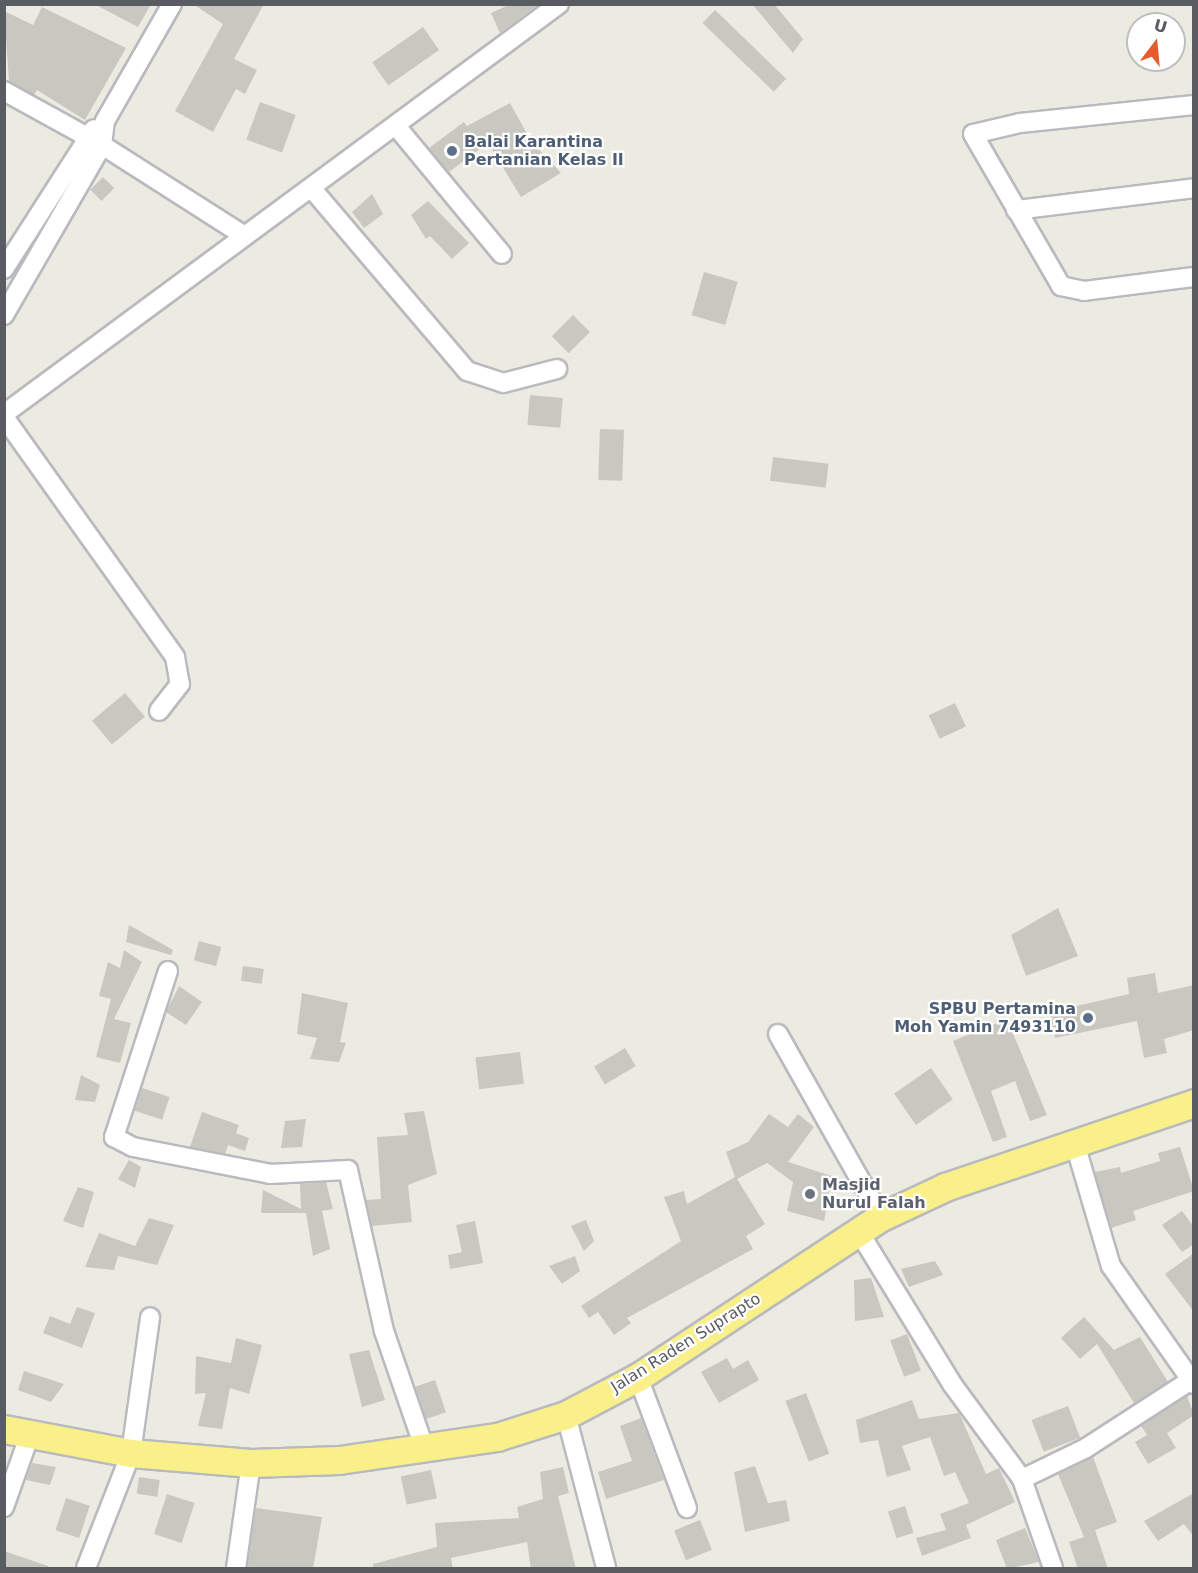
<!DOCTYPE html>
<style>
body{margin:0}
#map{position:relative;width:1198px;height:1573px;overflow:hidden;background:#ecebe1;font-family:"DejaVu Sans",sans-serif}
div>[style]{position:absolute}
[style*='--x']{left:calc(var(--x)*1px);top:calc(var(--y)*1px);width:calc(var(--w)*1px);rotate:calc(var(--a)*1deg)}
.building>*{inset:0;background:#c9c8c0;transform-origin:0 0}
.roads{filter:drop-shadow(2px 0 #b8babf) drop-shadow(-2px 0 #b8babf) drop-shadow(0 2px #b8babf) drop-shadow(0 -2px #b8babf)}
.minor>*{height:18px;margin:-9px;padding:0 9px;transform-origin:9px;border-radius:9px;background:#fff}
.highway>*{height:27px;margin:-13.5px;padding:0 13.5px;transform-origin:13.5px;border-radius:13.5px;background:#faf089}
.dots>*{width:16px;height:16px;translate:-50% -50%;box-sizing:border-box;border:3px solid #fff;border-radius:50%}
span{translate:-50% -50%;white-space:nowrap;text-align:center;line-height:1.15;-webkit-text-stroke:4.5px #fff;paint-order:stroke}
.service-label{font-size:16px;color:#4e5e75;font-weight:700}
.left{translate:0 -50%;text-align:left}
.right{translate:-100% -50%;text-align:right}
.worship-label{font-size:16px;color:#5b616d;font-weight:700}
.street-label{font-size:16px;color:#595c61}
.frame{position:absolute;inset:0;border:6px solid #595c61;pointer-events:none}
.north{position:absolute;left:1126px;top:12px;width:60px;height:60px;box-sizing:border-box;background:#fff;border:2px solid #bdbec0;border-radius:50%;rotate:16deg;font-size:16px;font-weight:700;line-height:24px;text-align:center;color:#595c61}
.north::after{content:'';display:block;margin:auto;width:21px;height:27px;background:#e55a2e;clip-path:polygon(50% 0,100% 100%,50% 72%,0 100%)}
</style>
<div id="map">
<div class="building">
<i style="clip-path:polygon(94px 4px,151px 4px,138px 27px)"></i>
<i style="clip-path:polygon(193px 4px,264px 4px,234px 59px,257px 70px,245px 94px,236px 89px,213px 132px,175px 111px,223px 24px)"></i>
<i style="clip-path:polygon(511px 4px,539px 4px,500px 33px,491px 13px)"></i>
<i style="clip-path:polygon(752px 4px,774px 4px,803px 39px,793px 53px)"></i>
<i style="clip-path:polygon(42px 7px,126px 48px,85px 120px,37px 90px,34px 95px,9px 81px,4px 11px,33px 25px)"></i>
<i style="left:715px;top:10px;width:99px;height:18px;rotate:44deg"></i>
<i style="left:423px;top:27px;width:28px;height:62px;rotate:55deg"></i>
<i style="left:260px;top:102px;width:38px;height:40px;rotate:20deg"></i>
<i style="clip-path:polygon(510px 103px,531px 141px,561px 173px,521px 197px,488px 143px,449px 172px,429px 148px,464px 122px,467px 126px)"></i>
<i style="left:103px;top:177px;width:16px;height:18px;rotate:45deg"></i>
<i style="clip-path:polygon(372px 194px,383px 214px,364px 228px,352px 212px)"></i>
<i style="clip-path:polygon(428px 201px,469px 243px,452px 259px,430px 236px,426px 239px,411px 215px)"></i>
<i style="left:704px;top:272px;width:35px;height:45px;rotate:16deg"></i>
<i style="left:573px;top:315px;width:24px;height:30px;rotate:45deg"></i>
<i style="left:530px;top:395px;width:33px;height:30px;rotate:5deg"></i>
<i style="left:600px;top:429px;width:24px;height:51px;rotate:2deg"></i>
<i style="left:773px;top:457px;width:56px;height:24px;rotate:7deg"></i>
<i style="left:125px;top:693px;width:31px;height:43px;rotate:50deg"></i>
<i style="left:955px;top:703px;width:26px;height:29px;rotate:65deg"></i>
<i style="clip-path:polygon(1058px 908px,1078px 956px,1026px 976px,1011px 935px)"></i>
<i style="clip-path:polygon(129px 925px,173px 950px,171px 955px,126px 942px)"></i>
<i style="left:199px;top:941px;width:23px;height:20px;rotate:15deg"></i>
<i style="clip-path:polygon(124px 950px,142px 962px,114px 1019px,131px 1023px,120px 1063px,96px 1057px,111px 999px,99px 996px,108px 962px,120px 968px)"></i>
<i style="left:243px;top:966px;width:21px;height:15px;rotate:8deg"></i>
<i style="clip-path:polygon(1155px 973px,1158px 993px,1194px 985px,1194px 1030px,1164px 1039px,1167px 1053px,1144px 1058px,1137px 1021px,1055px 1038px,1050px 1012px,1129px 994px,1127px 978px)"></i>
<i style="clip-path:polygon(179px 986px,202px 1002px,186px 1025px,166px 1012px)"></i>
<i style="clip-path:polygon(302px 993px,348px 1003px,340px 1042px,346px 1043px,339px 1062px,310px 1059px,317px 1038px,297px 1034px)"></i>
<i style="clip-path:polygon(1007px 1019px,1047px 1115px,1030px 1121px,1015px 1081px,991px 1091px,1007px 1137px,993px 1142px,953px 1041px)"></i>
<i style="left:625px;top:1048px;width:21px;height:36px;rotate:59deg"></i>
<i style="left:520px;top:1052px;width:32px;height:45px;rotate:83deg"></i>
<i style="left:931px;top:1068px;width:38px;height:45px;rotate:55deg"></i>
<i style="clip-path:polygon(81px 1075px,100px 1085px,95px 1102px,75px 1100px)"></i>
<i style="left:142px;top:1088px;width:29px;height:24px;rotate:18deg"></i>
<i style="clip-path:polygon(424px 1111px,437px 1174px,408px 1185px,412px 1222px,372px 1226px,366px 1200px,381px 1199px,377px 1137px,408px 1135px,404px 1113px)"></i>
<i style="clip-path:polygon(202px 1112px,239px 1125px,236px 1133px,249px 1138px,245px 1151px,228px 1145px,225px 1154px,190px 1147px)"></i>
<i style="clip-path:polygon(769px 1114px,788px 1127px,798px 1114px,814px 1127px,788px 1162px,832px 1176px,824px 1221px,787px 1211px,793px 1182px,767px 1163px,737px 1179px,765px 1224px,746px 1236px,753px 1249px,627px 1318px,631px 1323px,614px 1335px,598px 1312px,589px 1318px,581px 1306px,681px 1241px,664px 1197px,684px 1191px,687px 1204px,735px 1177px,726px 1152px,748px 1142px)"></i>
<i style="clip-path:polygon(306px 1119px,302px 1147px,281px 1148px,285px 1121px)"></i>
<i style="clip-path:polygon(1180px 1147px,1194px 1191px,1133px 1211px,1136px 1220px,1111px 1228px,1095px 1172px,1120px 1167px,1121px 1173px,1160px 1161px,1158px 1153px)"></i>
<i style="clip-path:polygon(129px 1160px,141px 1167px,135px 1188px,118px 1179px)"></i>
<i style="clip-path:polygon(326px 1182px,333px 1209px,322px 1211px,330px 1249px,313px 1256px,306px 1213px,261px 1213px,263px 1190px,301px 1209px,300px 1184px)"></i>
<i style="clip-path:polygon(78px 1187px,94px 1192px,83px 1228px,63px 1221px)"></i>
<i style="clip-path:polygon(1182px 1211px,1194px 1227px,1194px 1244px,1182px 1252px,1162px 1225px)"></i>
<i style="clip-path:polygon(149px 1218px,174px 1225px,157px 1265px,118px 1256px,114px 1270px,85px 1267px,99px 1233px,135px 1246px)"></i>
<i style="clip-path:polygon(586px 1220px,594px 1241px,584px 1251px,571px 1226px)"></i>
<i style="clip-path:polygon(475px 1221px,483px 1263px,450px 1269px,448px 1255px,462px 1252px,456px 1225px)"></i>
<i style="clip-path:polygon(1194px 1253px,1194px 1312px,1165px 1274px)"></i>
<i style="clip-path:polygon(575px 1256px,580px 1271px,562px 1284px,549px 1266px)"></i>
<i style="clip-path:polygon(935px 1261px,943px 1275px,909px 1287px,901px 1269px)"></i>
<i style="clip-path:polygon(871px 1278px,884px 1317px,855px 1321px,854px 1280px)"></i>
<i style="clip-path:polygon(77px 1307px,95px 1313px,82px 1348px,43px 1333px,50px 1316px,70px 1324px)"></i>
<i style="clip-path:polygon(1084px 1317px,1114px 1350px,1140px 1337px,1168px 1382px,1134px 1403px,1097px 1344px,1080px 1359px,1061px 1338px)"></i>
<i style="left:907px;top:1334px;width:39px;height:18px;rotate:69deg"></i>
<i style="clip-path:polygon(236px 1338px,262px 1345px,249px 1394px,230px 1388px,222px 1429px,198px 1426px,206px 1393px,195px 1394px,196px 1356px,231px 1363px)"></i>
<i style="clip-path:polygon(369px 1350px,385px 1400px,362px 1407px,349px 1354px)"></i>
<i style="clip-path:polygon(727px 1358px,733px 1369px,748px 1360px,759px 1380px,719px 1403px,701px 1372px)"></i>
<i style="clip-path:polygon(24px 1371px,64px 1384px,51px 1402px,18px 1390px)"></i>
<i style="left:435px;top:1380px;width:34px;height:21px;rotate:71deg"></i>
<i style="left:806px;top:1393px;width:65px;height:22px;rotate:69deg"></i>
<i style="clip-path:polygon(1187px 1396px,1194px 1415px,1167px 1433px,1176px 1448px,1148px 1464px,1135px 1442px,1147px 1435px,1141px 1426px)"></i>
<i style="clip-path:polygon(912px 1400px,919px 1419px,959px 1413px,986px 1474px,999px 1468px,1015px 1502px,966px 1525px,971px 1538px,922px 1556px,916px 1538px,946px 1530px,940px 1514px,969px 1503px,955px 1472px,944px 1476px,930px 1437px,902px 1446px,911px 1470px,887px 1477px,878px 1440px,860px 1443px,856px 1420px)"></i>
<i style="left:1068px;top:1406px;width:34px;height:39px;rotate:69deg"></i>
<i style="clip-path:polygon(641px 1418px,664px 1480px,606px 1499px,598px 1472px,632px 1461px,620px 1426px)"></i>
<i style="clip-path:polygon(1093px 1457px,1117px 1522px,1095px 1530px,1108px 1569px,1078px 1569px,1069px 1542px,1084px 1537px,1058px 1474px)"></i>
<i style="clip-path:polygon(32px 1463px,56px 1467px,50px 1485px,26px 1480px)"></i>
<i style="clip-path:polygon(755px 1466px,768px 1503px,786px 1500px,790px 1521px,745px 1532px,734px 1472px)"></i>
<i style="clip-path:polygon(563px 1467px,569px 1493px,558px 1496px,576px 1569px,531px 1569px,527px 1542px,451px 1558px,453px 1569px,374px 1569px,373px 1564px,437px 1547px,435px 1523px,519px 1518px,517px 1507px,543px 1499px,540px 1472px)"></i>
<i style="left:431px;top:1470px;width:29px;height:31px;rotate:78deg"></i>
<i style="left:139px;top:1477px;width:21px;height:17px;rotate:8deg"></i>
<i style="clip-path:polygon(1194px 1493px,1194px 1537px,1184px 1524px,1158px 1541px,1144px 1521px)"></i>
<i style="left:167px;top:1494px;width:29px;height:42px;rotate:18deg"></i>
<i style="left:66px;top:1498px;width:25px;height:34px;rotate:18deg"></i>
<i style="left:905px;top:1506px;width:28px;height:18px;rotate:72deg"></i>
<i style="clip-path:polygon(256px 1508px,322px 1517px,313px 1569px,247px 1569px)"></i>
<i style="left:700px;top:1520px;width:32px;height:28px;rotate:68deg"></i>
<i style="clip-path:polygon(1025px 1528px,1039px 1562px,1007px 1569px,996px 1540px)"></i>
<i style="clip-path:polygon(4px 1551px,48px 1566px,48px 1569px,4px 1569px)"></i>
</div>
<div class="roads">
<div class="minor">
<i style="--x:4;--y:91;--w:112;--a:28.9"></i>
<i style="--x:102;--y:145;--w:169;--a:32.5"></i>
<i style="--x:1194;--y:105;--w:175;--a:174.1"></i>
<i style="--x:1020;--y:123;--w:48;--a:166.8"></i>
<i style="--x:973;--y:134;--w:176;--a:59.9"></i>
<i style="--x:1061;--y:286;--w:24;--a:12"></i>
<i style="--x:1084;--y:291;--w:111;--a:-7.3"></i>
<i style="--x:396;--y:126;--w:166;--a:50.4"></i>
<i style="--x:313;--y:190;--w:238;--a:49.6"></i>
<i style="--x:467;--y:371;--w:38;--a:18"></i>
<i style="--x:503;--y:383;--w:56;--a:-14.5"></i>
<i style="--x:1016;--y:210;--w:179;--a:-7"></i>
<i style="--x:4;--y:269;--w:166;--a:-57.3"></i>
<i style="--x:4;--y:315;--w:196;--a:-60"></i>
<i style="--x:102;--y:145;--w:24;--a:-83"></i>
<i style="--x:105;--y:121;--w:135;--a:-60.2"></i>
<i style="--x:4;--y:414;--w:690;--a:-36.45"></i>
<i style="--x:4;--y:417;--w:295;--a:54.5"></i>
<i style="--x:175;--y:657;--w:27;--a:80"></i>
<i style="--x:180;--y:684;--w:34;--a:128"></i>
<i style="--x:168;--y:971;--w:175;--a:108"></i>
<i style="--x:114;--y:1137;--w:21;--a:28"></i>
<i style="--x:133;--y:1147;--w:140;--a:11.1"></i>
<i style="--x:270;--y:1174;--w:78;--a:-2.9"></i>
<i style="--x:348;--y:1170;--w:165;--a:77.4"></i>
<i style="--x:384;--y:1331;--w:126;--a:71"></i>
<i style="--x:778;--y:1034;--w:210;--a:60.6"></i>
<i style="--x:1075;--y:1144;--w:127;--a:73.6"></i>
<i style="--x:1111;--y:1266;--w:139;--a:54.9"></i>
<i style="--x:859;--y:1232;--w:178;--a:58.5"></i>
<i style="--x:952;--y:1384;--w:118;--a:53.6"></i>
<i style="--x:1022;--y:1479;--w:94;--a:70.8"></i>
<i style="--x:638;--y:1377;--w:140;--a:69.5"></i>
<i style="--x:566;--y:1415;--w:158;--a:75.3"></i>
<i style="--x:1022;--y:1479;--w:71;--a:-25.8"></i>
<i style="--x:1086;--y:1448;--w:125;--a:-32.9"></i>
<i style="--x:1191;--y:1380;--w:5;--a:53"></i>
<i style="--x:4;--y:1507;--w:77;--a:-70.4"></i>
<i style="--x:86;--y:1568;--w:123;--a:-68.6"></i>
<i style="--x:131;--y:1453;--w:137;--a:-82"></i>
<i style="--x:236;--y:1568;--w:106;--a:-81.9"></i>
</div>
<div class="highway">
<i style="--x:4;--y:1429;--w:129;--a:10.7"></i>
<i style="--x:131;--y:1453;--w:120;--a:4.8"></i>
<i style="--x:251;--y:1463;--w:88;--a:-2"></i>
<i style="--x:339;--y:1460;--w:160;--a:-8.3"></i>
<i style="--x:497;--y:1437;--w:72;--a:-17.7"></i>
<i style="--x:566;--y:1415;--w:81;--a:-27.8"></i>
<i style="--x:638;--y:1377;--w:291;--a:-33.4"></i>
<i style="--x:881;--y:1217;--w:71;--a:-25.1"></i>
<i style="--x:945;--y:1187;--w:263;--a:-18.6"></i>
</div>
</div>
<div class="dots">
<i style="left:452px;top:151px;background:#5c6f8a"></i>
<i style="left:1088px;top:1018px;background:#5c6f8a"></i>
<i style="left:810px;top:1194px;background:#6b7280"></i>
</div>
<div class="service-label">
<span class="left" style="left:464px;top:151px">Balai Karantina<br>Pertanian Kelas II</span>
<span class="right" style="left:1076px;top:1018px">SPBU Pertamina<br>Moh Yamin 7493110</span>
</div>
<div class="worship-label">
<span class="left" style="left:822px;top:1194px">Masjid<br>Nurul Falah</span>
</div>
<div class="street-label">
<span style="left:686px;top:1343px;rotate:-32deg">Jalan Raden Suprapto</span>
</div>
<div class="frame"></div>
<div class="north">U</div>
</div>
